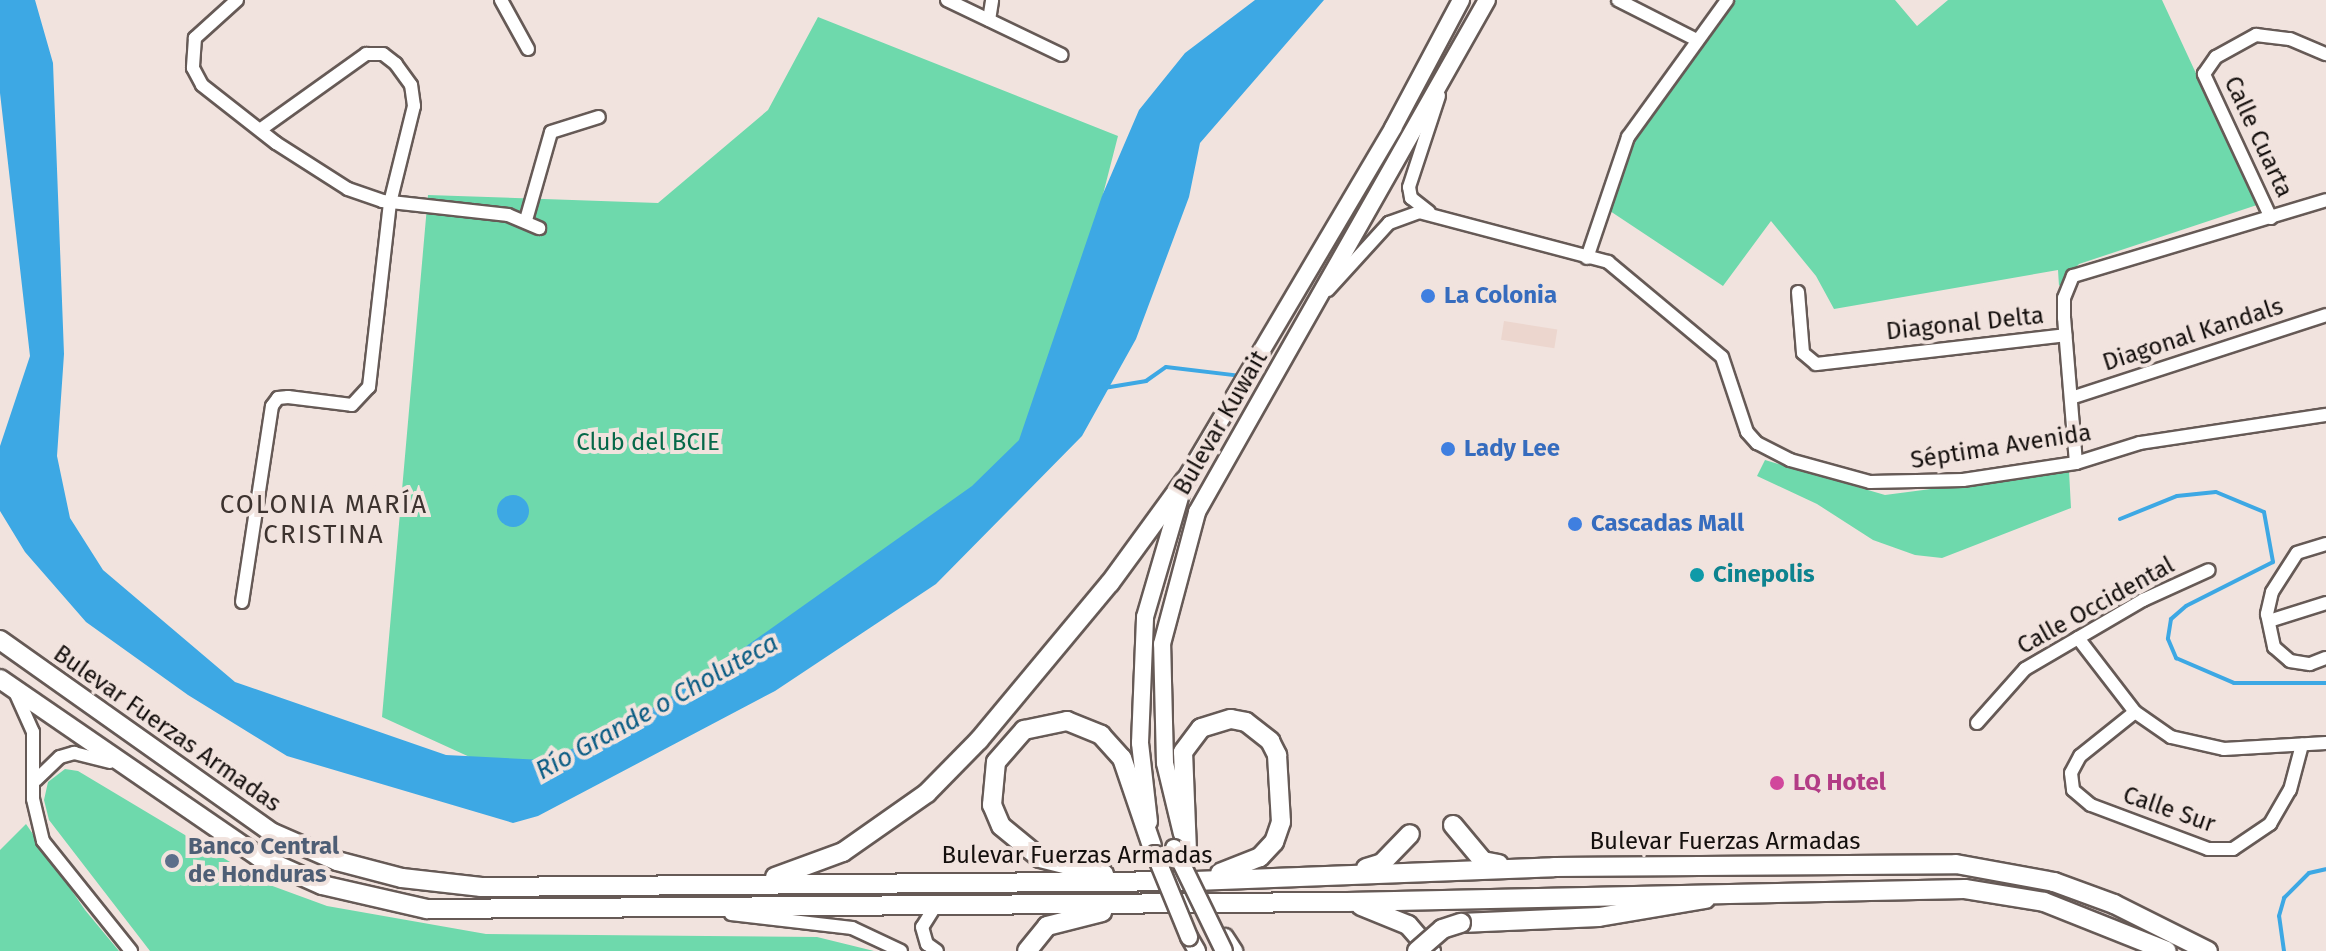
<!DOCTYPE html>
<meta charset="utf-8">
<style>
body{margin:0}
#map{position:relative;width:2326px;height:951px;overflow:hidden;background:#f1e3de;font-family:"Fira Sans",sans-serif}
div>[style]{position:absolute}
[style*='--x']{left:calc(var(--x)*1px);top:calc(var(--y)*1px);width:calc(var(--w)*1px);rotate:calc(var(--a)*1deg)}
.built>*{inset:0;background:#ecd6ce;transform-origin:0 0}
.green>*{inset:0;background:#6ed9ac}
.water>*{inset:0;background:#3da8e4}
.round{border-radius:50%}
.stream>*{height:4px;margin:-2px;padding:0 2px;transform-origin:2px;border-radius:2px;background:#3da8e4}
.roads{filter:drop-shadow(2px 0 #665a56) drop-shadow(-2px 0 #665a56) drop-shadow(0 2px #665a56) drop-shadow(0 -2px #665a56)}
.minor>*{height:12px;margin:-6px;padding:0 6px;transform-origin:6px;border-radius:6px;background:#fff}
.major>*{height:16px;margin:-8px;padding:0 8px;transform-origin:8px;border-radius:8px;background:#fff}
.highway>*{height:18px;margin:-9px;padding:0 9px;transform-origin:9px;border-radius:9px;background:#fff}
.bridges{filter:drop-shadow(2px 0 #665a56) drop-shadow(-2px 0 #665a56) drop-shadow(0 2px #665a56) drop-shadow(0 -2px #665a56)}
.major-bridge>*{height:16px;margin:-8px;padding:0 8px;transform-origin:8px;border-radius:8px;background:#fff}
.highway-bridge>*{height:18px;margin:-9px;padding:0 9px;transform-origin:9px;border-radius:9px;background:#fff}
.dots>*{width:22px;height:22px;translate:-50% -50%;box-sizing:border-box;border:4px solid #f1e3de;border-radius:50%}
span{translate:-50% -50%;white-space:nowrap;text-align:center;line-height:1.15;-webkit-text-stroke:8px #f1e3de;paint-order:stroke}
.street-label{font-size:24px;color:#140f0d}
.shop-label{font-size:24px;color:#366cbe;font-weight:700}
.left{translate:0 -50%;text-align:left}
.park-label{font-size:24px;color:#056849}
.culture-label{font-size:24px;color:#0d838f;font-weight:700}
.hotel-label{font-size:24px;color:#b23c85;font-weight:700}
.service-label{font-size:24px;color:#4e5e75;font-weight:700}
.neighbourhood-label{font-size:26px;color:#3d332f;letter-spacing:2px}
.water-label{font-size:26px;color:#0a5c84;font-style:italic}
</style>
<div id="map">
<div class="built">
<i style="left:1504px;top:321px;width:54px;height:19px;rotate:9deg"></i>
</div>
<div class="green">
<i style="clip-path:polygon(1735px 0,1895px 0,1917px 26px,1948px 0,2162px 0,2257px 205px,2079px 264px,2059px 286px,2058px 270px,1834px 309px,1816px 276px,1771px 221px,1723px 286px,1610px 211px,1632px 141px)"></i>
<i style="clip-path:polygon(818px 17px,1118px 136px,1064px 346px,1036px 421px,958px 529px,613px 747px,496px 769px,382px 717px,428px 195px,658px 203px,768px 110px)"></i>
<i style="clip-path:polygon(1765px 460px,1885px 495px,2069px 471px,2071px 508px,1942px 558px,1915px 555px,1873px 540px,1817px 504px,1757px 476px)"></i>
<i style="clip-path:polygon(65px 769px,78px 771px,267px 884px,327px 906px,486px 934px,817px 937px,874px 951px,150px 951px,49px 820px,44px 800px,48px 782px)"></i>
<i style="clip-path:polygon(26px 824px,85px 910px,119px 951px,0 951px,0 850px)"></i>
</div>
<div class="water">
<i style="clip-path:polygon(0 0,35px 0,53px 63px,64px 354px,57px 456px,70px 518px,103px 570px,235px 682px,446px 755px,543px 760px,611px 734px,707px 674px,972px 486px,1019px 440px,1102px 196px,1139px 110px,1185px 53px,1255px 0,1324px 0,1200px 143px,1189px 197px,1136px 339px,1082px 436px,936px 584px,775px 691px,538px 816px,513px 823px,287px 756px,188px 695px,86px 622px,25px 552px,0 511px,0 446px,30px 356px,0 93px)"></i>
<i class="round" style="left:497px;top:495px;width:32px;height:32px"></i>
</div>
<div class="stream">
<i style="--x:1104;--y:388;--w:43;--a:-9.5"></i>
<i style="--x:1146;--y:381;--w:24;--a:-35"></i>
<i style="--x:1166;--y:367;--w:77;--a:6.8"></i>
<i style="--x:2120;--y:519;--w:61;--a:-22"></i>
<i style="--x:2177;--y:496;--w:39;--a:-6"></i>
<i style="--x:2216;--y:492;--w:52;--a:22.6"></i>
<i style="--x:2264;--y:512;--w:51;--a:79.8"></i>
<i style="--x:2273;--y:562;--w:97;--a:153.2"></i>
<i style="--x:2186;--y:606;--w:20;--a:139"></i>
<i style="--x:2171;--y:619;--w:20;--a:99"></i>
<i style="--x:2168;--y:639;--w:21;--a:67"></i>
<i style="--x:2176;--y:658;--w:63;--a:23.3"></i>
<i style="--x:2234;--y:683;--w:92;--a:0"></i>
<i style="--x:2284;--y:951;--w:35;--a:-98"></i>
<i style="--x:2279;--y:916;--w:19;--a:-74"></i>
<i style="--x:2284;--y:898;--w:35;--a:-45"></i>
<i style="--x:2309;--y:873;--w:17;--a:-13"></i>
</div>
<div class="roads">
<div class="minor">
<i style="--x:237;--y:0;--w:57;--a:137.9"></i>
<i style="--x:195;--y:38;--w:30;--a:94"></i>
<i style="--x:193;--y:68;--w:19;--a:62"></i>
<i style="--x:202;--y:85;--w:94;--a:38.1"></i>
<i style="--x:276;--y:143;--w:85;--a:32.6"></i>
<i style="--x:348;--y:189;--w:36;--a:19"></i>
<i style="--x:382;--y:201;--w:127;--a:6.3"></i>
<i style="--x:508;--y:215;--w:34;--a:23"></i>
<i style="--x:501;--y:0;--w:56;--a:61.1"></i>
<i style="--x:947;--y:0;--w:127;--a:25.6"></i>
<i style="--x:1618;--y:0;--w:89;--a:26.9"></i>
<i style="--x:989;--y:20;--w:20;--a:-81"></i>
<i style="--x:1429;--y:212;--w:23;--a:-142"></i>
<i style="--x:1411;--y:198;--w:11;--a:-100"></i>
<i style="--x:1409;--y:187;--w:96;--a:-71.8"></i>
<i style="--x:2271;--y:218;--w:159;--a:-115"></i>
<i style="--x:2204;--y:74;--w:21;--a:-55"></i>
<i style="--x:2216;--y:57;--w:46;--a:-28.8"></i>
<i style="--x:2256;--y:35;--w:34;--a:7"></i>
<i style="--x:2290;--y:39;--w:39;--a:23"></i>
<i style="--x:526;--y:220;--w:91;--a:-74.1"></i>
<i style="--x:551;--y:132;--w:50;--a:-17.4"></i>
<i style="--x:1587;--y:258;--w:128;--a:-71.3"></i>
<i style="--x:1628;--y:137;--w:169;--a:-54.1"></i>
<i style="--x:1328;--y:290;--w:91;--a:-47.7"></i>
<i style="--x:1389;--y:223;--w:32;--a:-20"></i>
<i style="--x:1419;--y:212;--w:196;--a:14.8"></i>
<i style="--x:1608;--y:262;--w:148;--a:39.8"></i>
<i style="--x:1722;--y:357;--w:79;--a:71.6"></i>
<i style="--x:1747;--y:432;--w:15;--a:48"></i>
<i style="--x:1757;--y:443;--w:37;--a:27"></i>
<i style="--x:1790;--y:460;--w:83;--a:15.4"></i>
<i style="--x:1870;--y:482;--w:93;--a:-1.2"></i>
<i style="--x:1963;--y:480;--w:114;--a:-8.6"></i>
<i style="--x:2076;--y:463;--w:67;--a:-17.4"></i>
<i style="--x:2140;--y:443;--w:188;--a:-8.6"></i>
<i style="--x:1798;--y:292;--w:61;--a:85.3"></i>
<i style="--x:1803;--y:353;--w:17;--a:40"></i>
<i style="--x:1816;--y:364;--w:251;--a:-6.6"></i>
<i style="--x:2074;--y:397;--w:265;--a:-18"></i>
<i style="--x:2076;--y:463;--w:145;--a:-94.7"></i>
<i style="--x:2064;--y:318;--w:20;--a:-90"></i>
<i style="--x:2064;--y:298;--w:24;--a:-68"></i>
<i style="--x:2073;--y:276;--w:264;--a:-16.7"></i>
<i style="--x:2326;--y:544;--w:30;--a:163"></i>
<i style="--x:2297;--y:553;--w:46;--a:122.7"></i>
<i style="--x:2272;--y:592;--w:23;--a:103"></i>
<i style="--x:2267;--y:614;--w:34;--a:78"></i>
<i style="--x:2274;--y:647;--w:21;--a:41"></i>
<i style="--x:2290;--y:661;--w:20;--a:9"></i>
<i style="--x:2310;--y:664;--w:17;--a:-21"></i>
<i style="--x:242;--y:602;--w:198;--a:-81.3"></i>
<i style="--x:272;--y:406;--w:10;--a:-53"></i>
<i style="--x:278;--y:398;--w:10;--a:-6"></i>
<i style="--x:288;--y:397;--w:64;--a:7.1"></i>
<i style="--x:352;--y:405;--w:25;--a:-47"></i>
<i style="--x:369;--y:387;--w:185;--a:-83.5"></i>
<i style="--x:390;--y:203;--w:100;--a:-76.1"></i>
<i style="--x:414;--y:106;--w:21;--a:-98"></i>
<i style="--x:411;--y:85;--w:26;--a:-126"></i>
<i style="--x:396;--y:64;--w:16;--a:-142"></i>
<i style="--x:383;--y:54;--w:17;--a:180"></i>
<i style="--x:366;--y:54;--w:130;--a:144.4"></i>
<i style="--x:2269;--y:621;--w:60;--a:-17.5"></i>
<i style="--x:2078;--y:638;--w:93;--a:52.4"></i>
<i style="--x:2135;--y:712;--w:44;--a:34.8"></i>
<i style="--x:2171;--y:737;--w:54;--a:12.8"></i>
<i style="--x:2224;--y:749;--w:102;--a:-3.4"></i>
<i style="--x:16;--y:694;--w:42;--a:65.9"></i>
<i style="--x:33;--y:732;--w:67;--a:90"></i>
<i style="--x:33;--y:799;--w:43;--a:76.6"></i>
<i style="--x:43;--y:841;--w:141;--a:51.3"></i>
<i style="--x:2135;--y:712;--w:70;--a:141.3"></i>
<i style="--x:2080;--y:756;--w:19;--a:118"></i>
<i style="--x:2071;--y:773;--w:17;--a:83"></i>
<i style="--x:2073;--y:790;--w:23;--a:40"></i>
<i style="--x:2091;--y:805;--w:125;--a:20.6"></i>
<i style="--x:2208;--y:849;--w:25;--a:0"></i>
<i style="--x:2233;--y:849;--w:45;--a:-34"></i>
<i style="--x:2270;--y:824;--w:39;--a:-60"></i>
<i style="--x:2290;--y:790;--w:47;--a:-75.1"></i>
<i style="--x:1977;--y:723;--w:72;--a:-48.4"></i>
<i style="--x:2025;--y:669;--w:137;--a:-30.3"></i>
<i style="--x:2143;--y:600;--w:72;--a:-24.4"></i>
<i style="--x:36;--y:780;--w:33;--a:-44"></i>
<i style="--x:60;--y:757;--w:15;--a:-16"></i>
<i style="--x:74;--y:753;--w:37;--a:14"></i>
<i style="--x:936;--y:905;--w:26;--a:122"></i>
<i style="--x:922;--y:927;--w:18;--a:74"></i>
<i style="--x:927;--y:944;--w:12;--a:35"></i>
<i style="--x:731;--y:914;--w:122;--a:6.6"></i>
<i style="--x:852;--y:928;--w:54;--a:25.1"></i>
</div>
<div class="major">
<i style="--x:1149;--y:822;--w:80;--a:-96.5"></i>
<i style="--x:1140;--y:743;--w:126;--a:-87.7"></i>
<i style="--x:1145;--y:617;--w:143;--a:-73.7"></i>
<i style="--x:1185;--y:480;--w:409;--a:-59.4"></i>
<i style="--x:1393;--y:128;--w:145;--a:-62"></i>
<i style="--x:1182;--y:834;--w:73;--a:-103.5"></i>
<i style="--x:1165;--y:763;--w:119;--a:-91.4"></i>
<i style="--x:1162;--y:644;--w:137;--a:-75.1"></i>
<i style="--x:1197;--y:512;--w:588;--a:-60.47"></i>
<i style="--x:1189;--y:937;--w:16;--a:60"></i>
<i style="--x:1225;--y:937;--w:17;--a:57"></i>
</div>
<div class="highway">
<i style="--x:0;--y:640;--w:334;--a:35.3"></i>
<i style="--x:273;--y:833;--w:70;--a:23.6"></i>
<i style="--x:337;--y:861;--w:67;--a:14.7"></i>
<i style="--x:402;--y:878;--w:80;--a:6.5"></i>
<i style="--x:481;--y:887;--w:714;--a:-0.48"></i>
<i style="--x:1195;--y:881;--w:359;--a:-2.2"></i>
<i style="--x:1554;--y:867;--w:402;--a:-0.4"></i>
<i style="--x:1956;--y:864;--w:100;--a:10.4"></i>
<i style="--x:2054;--y:882;--w:64;--a:20.1"></i>
<i style="--x:2114;--y:904;--w:105;--a:26.6"></i>
<i style="--x:0;--y:679;--w:314;--a:34.5"></i>
<i style="--x:259;--y:857;--w:69;--a:24"></i>
<i style="--x:322;--y:885;--w:108;--a:12.9"></i>
<i style="--x:427;--y:909;--w:920;--a:-0.44"></i>
<i style="--x:1347;--y:902;--w:618;--a:-1.21"></i>
<i style="--x:1965;--y:889;--w:80;--a:9.3"></i>
<i style="--x:2044;--y:902;--w:132;--a:21.7"></i>
<i style="--x:1453;--y:825;--w:47;--a:50.2"></i>
<i style="--x:1483;--y:861;--w:16;--a:11"></i>
<i style="--x:1187;--y:851;--w:99;--a:-92.3"></i>
<i style="--x:1183;--y:752;--w:30;--a:-53"></i>
<i style="--x:1201;--y:728;--w:31;--a:-17"></i>
<i style="--x:1231;--y:719;--w:15;--a:11"></i>
<i style="--x:1246;--y:722;--w:31;--a:38"></i>
<i style="--x:1270;--y:741;--w:16;--a:63"></i>
<i style="--x:1277;--y:755;--w:67;--a:86.6"></i>
<i style="--x:1281;--y:822;--w:21;--a:109"></i>
<i style="--x:1274;--y:842;--w:21;--a:133"></i>
<i style="--x:1260;--y:857;--w:43;--a:158.2"></i>
<i style="--x:1366;--y:868;--w:17;--a:-17"></i>
<i style="--x:1382;--y:863;--w:40;--a:-46"></i>
<i style="--x:1104;--y:874;--w:66;--a:-166"></i>
<i style="--x:1040;--y:858;--w:50;--a:-140.6"></i>
<i style="--x:1001;--y:826;--w:23;--a:-113"></i>
<i style="--x:992;--y:805;--w:43;--a:-84.7"></i>
<i style="--x:996;--y:762;--w:43;--a:-48.8"></i>
<i style="--x:1024;--y:730;--w:44;--a:-11.8"></i>
<i style="--x:1067;--y:721;--w:37;--a:22"></i>
<i style="--x:1101;--y:735;--w:31;--a:48"></i>
<i style="--x:1122;--y:758;--w:93;--a:71.2"></i>
<i style="--x:775;--y:877;--w:72;--a:-20.2"></i>
<i style="--x:843;--y:852;--w:103;--a:-35.1"></i>
<i style="--x:927;--y:793;--w:74;--a:-45.5"></i>
<i style="--x:979;--y:740;--w:204;--a:-50.2"></i>
<i style="--x:1110;--y:583;--w:127;--a:-53.9"></i>
<i style="--x:1361;--y:906;--w:51;--a:22"></i>
<i style="--x:1408;--y:925;--w:35;--a:49"></i>
<i style="--x:1461;--y:923;--w:138;--a:-2.5"></i>
<i style="--x:1599;--y:917;--w:108;--a:-9.6"></i>
<i style="--x:1027;--y:951;--w:32;--a:-51"></i>
<i style="--x:1047;--y:926;--w:57;--a:-14.3"></i>
</div>
</div>
<div class="bridges">
<div class="major-bridge">
<i style="--x:1174;--y:848;--w:114;--a:64.1"></i>
<i style="--x:1155;--y:854;--w:90;--a:67.7"></i>
</div>
<div class="highway-bridge">
<i style="--x:1417;--y:951;--w:33;--a:-41"></i>
<i style="--x:1442;--y:929;--w:20;--a:-18"></i>
</div>
</div>
<div class="dots">
<i style="left:1428px;top:296px;background:#3f7fe0"></i>
<i style="left:1448px;top:449px;background:#3f7fe0"></i>
<i style="left:1575px;top:524px;background:#3f7fe0"></i>
<i style="left:1697px;top:575px;background:#0f9aa8"></i>
<i style="left:1777px;top:783px;background:#d1479c"></i>
<i style="left:172px;top:861px;background:#5c6f8a"></i>
</div>
<div class="street-label">
<span style="left:2258px;top:137px;rotate:65deg">Calle Cuarta</span>
<span style="left:1965px;top:324px;rotate:-6deg">Diagonal Delta</span>
<span style="left:2193px;top:335px;rotate:-18deg">Diagonal Kandals</span>
<span style="left:1221px;top:423px;rotate:-60deg">Bulevar Kuwait</span>
<span style="left:2001px;top:447px;rotate:-9deg">Séptima Avenida</span>
<span style="left:2096px;top:606px;rotate:-29deg">Calle Occidental</span>
<span style="left:167px;top:729px;rotate:35deg">Bulevar Fuerzas Armadas</span>
<span style="left:2169px;top:810px;rotate:19deg">Calle Sur</span>
<span style="left:1725px;top:842px">Bulevar Fuerzas Armadas</span>
<span style="left:1077px;top:856px">Bulevar Fuerzas Armadas</span>
</div>
<div class="shop-label">
<span class="left" style="left:1444px;top:296px">La Colonia</span>
<span class="left" style="left:1464px;top:449px">Lady Lee</span>
<span class="left" style="left:1591px;top:524px">Cascadas Mall</span>
</div>
<div class="park-label">
<span style="left:648px;top:443px">Club del BCIE</span>
</div>
<div class="culture-label">
<span class="left" style="left:1713px;top:575px">Cinepolis</span>
</div>
<div class="hotel-label">
<span class="left" style="left:1793px;top:783px">LQ Hotel</span>
</div>
<div class="service-label">
<span class="left" style="left:188px;top:861px">Banco Central<br>de Honduras</span>
</div>
<div class="neighbourhood-label">
<span style="left:324px;top:520px">COLONIA MARÍA<br>CRISTINA</span>
</div>
<div class="water-label">
<span style="left:657px;top:707px;rotate:-29deg">Río Grande o Choluteca</span>
</div>
</div>
